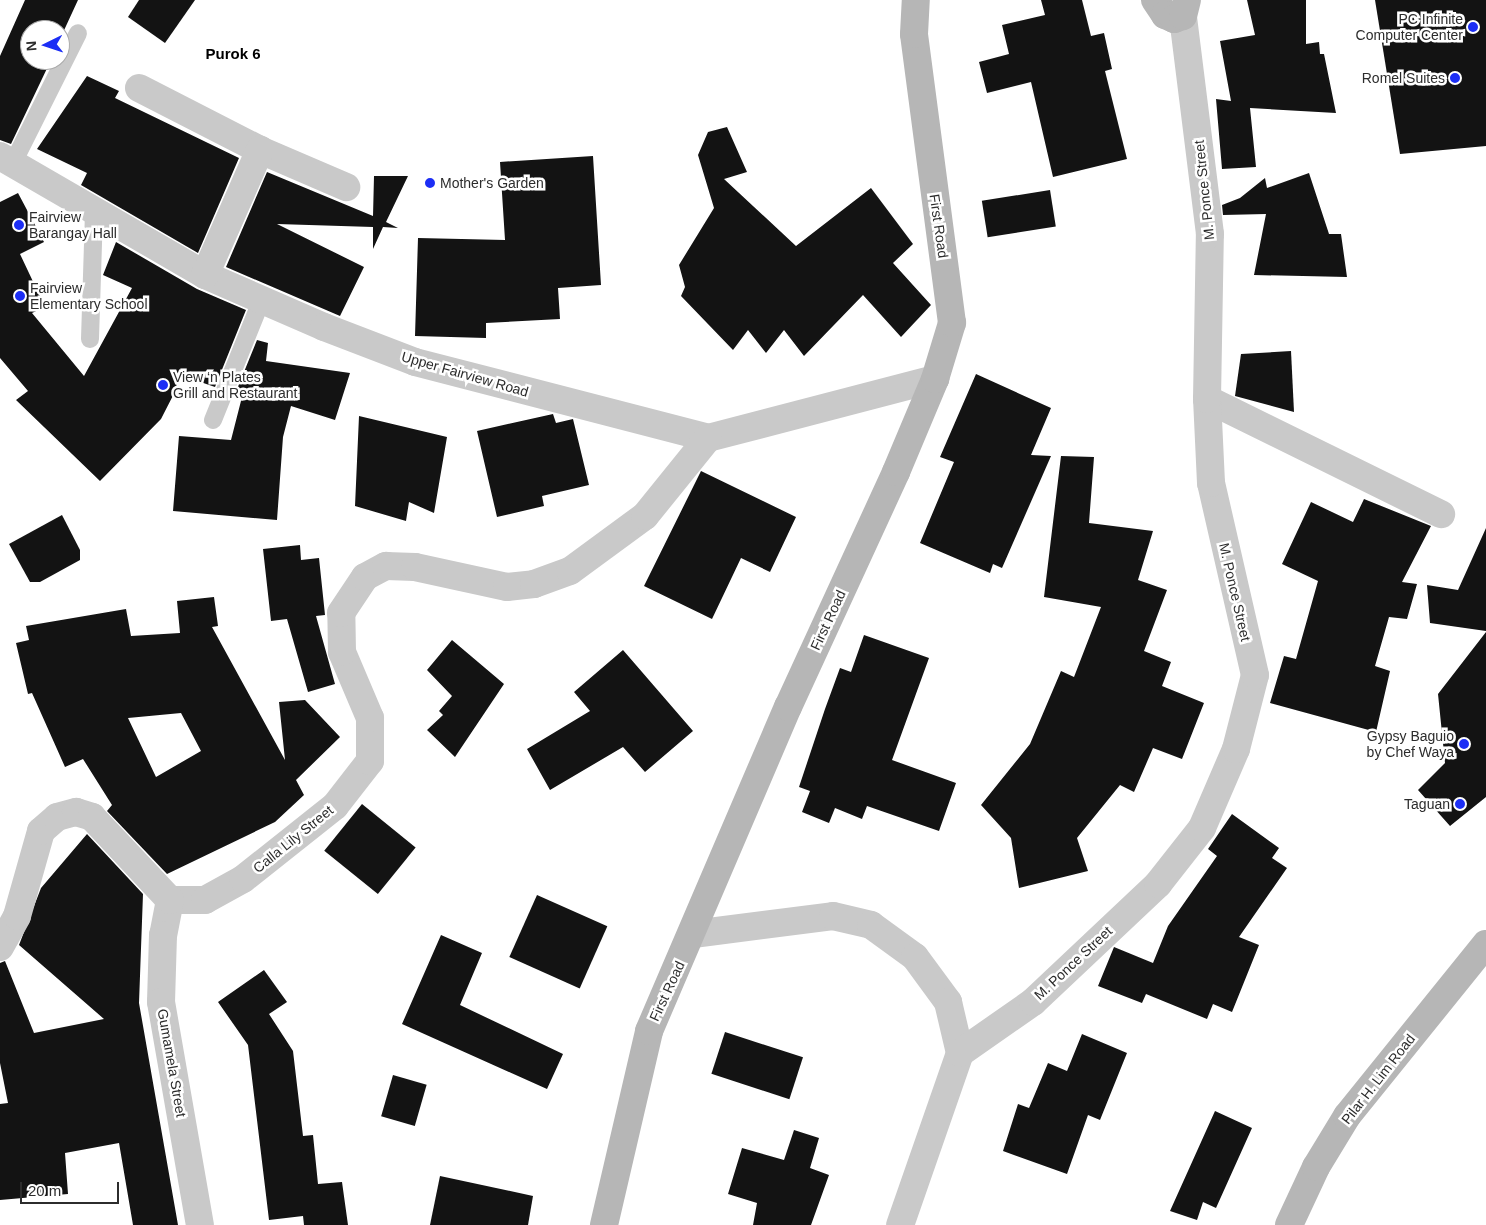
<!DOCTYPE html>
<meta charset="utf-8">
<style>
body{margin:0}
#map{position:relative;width:1486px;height:1225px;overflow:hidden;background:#fff;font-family:Arial,sans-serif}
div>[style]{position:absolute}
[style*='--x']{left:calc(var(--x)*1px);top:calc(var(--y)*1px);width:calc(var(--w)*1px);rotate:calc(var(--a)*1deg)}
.building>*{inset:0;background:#131313;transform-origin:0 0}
.lane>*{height:18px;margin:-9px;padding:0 9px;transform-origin:9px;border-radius:9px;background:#c9c9c9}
.street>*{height:28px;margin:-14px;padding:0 14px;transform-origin:14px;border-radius:14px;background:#c9c9c9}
.secondary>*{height:28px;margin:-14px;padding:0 14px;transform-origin:14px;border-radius:14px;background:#b6b6b6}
.dots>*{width:14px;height:14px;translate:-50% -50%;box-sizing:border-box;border:2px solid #fff;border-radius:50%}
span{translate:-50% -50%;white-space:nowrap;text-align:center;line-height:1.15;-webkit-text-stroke:5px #fff;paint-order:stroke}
.poi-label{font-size:14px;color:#2c2c2c}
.right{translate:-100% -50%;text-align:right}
.left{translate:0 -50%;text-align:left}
.street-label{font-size:14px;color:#2c2c2c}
.neighbourhood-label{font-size:15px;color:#000;font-weight:700}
.north{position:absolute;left:20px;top:20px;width:50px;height:50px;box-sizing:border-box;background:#fff;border:1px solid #ababab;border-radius:50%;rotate:266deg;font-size:14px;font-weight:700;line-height:20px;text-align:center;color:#2c2c2c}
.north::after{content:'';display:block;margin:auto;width:18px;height:22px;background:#1c2ef5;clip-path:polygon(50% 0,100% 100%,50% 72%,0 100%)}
.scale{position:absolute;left:20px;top:1182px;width:99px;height:22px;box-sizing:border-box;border:2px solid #2c2c2c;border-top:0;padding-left:6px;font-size:15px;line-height:18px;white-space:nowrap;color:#2c2c2c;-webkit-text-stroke:4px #fff;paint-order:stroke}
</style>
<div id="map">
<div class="building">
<i style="clip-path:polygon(25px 0,78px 0,60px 39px,60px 30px,30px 30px,30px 60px,51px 60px,11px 144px,0 140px,0 56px)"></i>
<i style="clip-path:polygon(139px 0,195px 0,165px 43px,128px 17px)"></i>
<i style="clip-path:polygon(1041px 0,1082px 0,1091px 36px,1104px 33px,1112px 69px,1105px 71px,1127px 159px,1053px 177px,1031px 82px,987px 93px,979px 62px,1009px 54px,1002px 25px,1045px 15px)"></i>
<i style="clip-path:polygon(1247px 0,1306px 0,1306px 44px,1319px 42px,1320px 54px,1324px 54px,1336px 113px,1250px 108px,1256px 167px,1222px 169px,1216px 99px,1231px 101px,1220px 41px,1255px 35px)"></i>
<i style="clip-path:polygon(1375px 0,1486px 0,1486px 146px,1400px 154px)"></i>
<i style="clip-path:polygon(87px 76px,119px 91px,115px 98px,239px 158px,198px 253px,81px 185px,87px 173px,37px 149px)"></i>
<i style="clip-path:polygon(727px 127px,747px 172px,724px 179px,796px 246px,871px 188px,913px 244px,893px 263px,931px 305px,901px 337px,863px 295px,804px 356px,784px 330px,766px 353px,748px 330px,733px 350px,681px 296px,685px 287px,679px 265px,714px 208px,698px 155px,708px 132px)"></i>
<i style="clip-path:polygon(593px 156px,601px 285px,558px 288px,560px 319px,486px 323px,486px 338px,415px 336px,418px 238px,505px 240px,500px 162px)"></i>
<i style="clip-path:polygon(267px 172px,373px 216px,374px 176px,408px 176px,386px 222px,398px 228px,383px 227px,373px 249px,373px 227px,277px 224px,364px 267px,340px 316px,226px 267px)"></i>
<i style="clip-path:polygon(1309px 173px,1329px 234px,1341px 234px,1347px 277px,1254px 275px,1266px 214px,1223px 215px,1222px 205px,1240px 198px,1265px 178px,1267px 188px)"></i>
<i style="left:1050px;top:190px;width:37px;height:69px;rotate:81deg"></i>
<i style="clip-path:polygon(18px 193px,44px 242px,20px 254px,45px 307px,32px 313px,84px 376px,132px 288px,103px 275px,116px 242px,197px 289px,246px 310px,215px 387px,183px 376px,161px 419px,100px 481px,16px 400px,28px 391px,0 358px,0 202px)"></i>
<i style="clip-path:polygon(257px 340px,268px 343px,266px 361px,350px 373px,335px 420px,291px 406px,283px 437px,277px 520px,173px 511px,179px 436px,231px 440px,242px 397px,235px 394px)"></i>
<i style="clip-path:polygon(1291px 351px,1294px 412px,1235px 396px,1241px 354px)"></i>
<i style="clip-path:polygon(976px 374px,1051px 408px,1031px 455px,1051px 456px,1002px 568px,993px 564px,990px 573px,920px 543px,954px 462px,940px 457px)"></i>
<i style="clip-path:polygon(553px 414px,556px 423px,573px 419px,589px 485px,542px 496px,544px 506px,497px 517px,477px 431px)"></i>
<i style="clip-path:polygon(359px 416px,447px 437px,434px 513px,409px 502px,406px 521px,355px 506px)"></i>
<i style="clip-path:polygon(1061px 456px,1094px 457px,1089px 523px,1153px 531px,1138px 580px,1167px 590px,1144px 651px,1171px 662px,1162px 686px,1204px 703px,1182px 759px,1153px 748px,1134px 792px,1120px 785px,1077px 838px,1088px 871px,1019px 888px,1011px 838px,981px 805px,1030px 744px,1061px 671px,1074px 677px,1101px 607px,1044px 597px)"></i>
<i style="clip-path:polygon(701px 471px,796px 517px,770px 572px,741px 558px,712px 619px,644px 586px)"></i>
<i style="clip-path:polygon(1364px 499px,1431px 526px,1402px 582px,1417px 584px,1407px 619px,1389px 617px,1375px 666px,1390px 671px,1376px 732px,1270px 703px,1284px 656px,1296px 659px,1318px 581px,1282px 564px,1311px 502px,1353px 522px)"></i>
<i style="clip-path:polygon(62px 515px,80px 550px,80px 560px,40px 582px,30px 582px,9px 544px)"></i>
<i style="clip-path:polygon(1486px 528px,1486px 631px,1430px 623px,1427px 585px,1458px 590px)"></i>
<i style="clip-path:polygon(300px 545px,301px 560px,319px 558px,325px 615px,316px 616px,335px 684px,308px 692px,287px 619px,271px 621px,263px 549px)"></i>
<i style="clip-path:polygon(evenodd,214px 597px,218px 626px,212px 627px,285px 760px,279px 702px,305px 700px,340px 737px,296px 780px,304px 795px,275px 822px,167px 874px,107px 811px,112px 805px,83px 759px,65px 767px,32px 693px,28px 694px,16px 643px,29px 640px,26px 626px,126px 609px,131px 636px,180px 633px,177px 601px,214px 597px,181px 713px,201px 751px,156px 777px,128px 718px,181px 713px)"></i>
<i style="clip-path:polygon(1486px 632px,1486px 797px,1450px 826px,1418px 790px,1445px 763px,1438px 694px)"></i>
<i style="clip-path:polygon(864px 635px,929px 658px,892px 760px,956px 783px,939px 831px,867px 806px,862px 819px,835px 808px,829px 823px,802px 812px,810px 791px,799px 787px,825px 709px,840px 668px,851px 672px)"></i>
<i style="clip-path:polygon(452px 640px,504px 684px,455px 757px,427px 730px,443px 715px,439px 711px,452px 696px,427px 670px)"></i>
<i style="clip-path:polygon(623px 650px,693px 731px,645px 772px,623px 747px,550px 790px,527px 749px,590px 711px,574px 692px)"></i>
<i style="left:362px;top:804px;width:69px;height:60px;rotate:39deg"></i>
<i style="clip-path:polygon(1232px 814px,1279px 848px,1272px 858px,1287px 868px,1239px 937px,1259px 945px,1232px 1012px,1213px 1004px,1207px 1019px,1146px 994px,1142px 1003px,1098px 986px,1114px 947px,1153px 963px,1168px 926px,1217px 856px,1208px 849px)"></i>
<i style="clip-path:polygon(87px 834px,143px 894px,139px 1003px,178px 1225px,133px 1225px,119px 1143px,65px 1153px,68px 1194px,0 1200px,0 1104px,8px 1103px,0 1063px,0 963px,5px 961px,34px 1033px,104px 1019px,19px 945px,41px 888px)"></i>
<i style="left:537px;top:895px;width:77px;height:68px;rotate:24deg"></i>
<i style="clip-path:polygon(441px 935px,482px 953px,460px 1005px,563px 1054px,547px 1089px,402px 1024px)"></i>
<i style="clip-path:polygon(264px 970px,287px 1002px,269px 1014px,293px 1051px,303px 1136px,313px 1135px,318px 1184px,342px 1182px,348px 1225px,304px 1225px,303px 1216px,269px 1220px,248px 1045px,218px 1002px)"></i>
<i style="left:725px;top:1032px;width:82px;height:44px;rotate:18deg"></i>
<i style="clip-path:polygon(1082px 1034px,1127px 1053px,1100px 1120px,1088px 1115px,1067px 1174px,1003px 1151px,1018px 1104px,1029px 1108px,1048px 1063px,1067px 1071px)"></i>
<i style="left:393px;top:1075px;width:35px;height:43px;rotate:16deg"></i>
<i style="clip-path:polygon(1215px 1111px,1252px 1128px,1216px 1208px,1203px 1202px,1197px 1220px,1170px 1211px)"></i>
<i style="clip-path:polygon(794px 1130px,819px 1138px,810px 1168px,829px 1175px,811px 1225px,753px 1225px,757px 1203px,728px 1194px,742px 1148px,784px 1160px)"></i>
<i style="clip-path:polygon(440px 1176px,533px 1196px,528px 1225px,430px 1225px)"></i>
</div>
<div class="lane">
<i style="--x:13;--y:163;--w:145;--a:-63.4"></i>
<i style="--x:90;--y:339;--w:130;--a:-88.2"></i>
<i style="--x:213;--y:420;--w:131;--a:-68"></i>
</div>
<div class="street">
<i style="--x:139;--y:88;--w:136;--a:27.1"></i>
<i style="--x:260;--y:150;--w:94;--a:23.3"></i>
<i style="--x:0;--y:156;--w:237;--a:30.1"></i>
<i style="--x:205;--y:275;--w:130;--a:23.6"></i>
<i style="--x:324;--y:327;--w:97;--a:21"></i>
<i style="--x:415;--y:362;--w:303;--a:14.5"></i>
<i style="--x:708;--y:438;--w:235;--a:-14.6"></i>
<i style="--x:205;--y:275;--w:137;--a:-66.3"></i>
<i style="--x:1207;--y:399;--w:261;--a:26.2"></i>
<i style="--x:170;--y:900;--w:35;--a:0"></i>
<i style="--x:205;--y:900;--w:43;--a:-28.9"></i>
<i style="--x:243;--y:879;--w:117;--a:-38.4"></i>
<i style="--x:335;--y:806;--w:57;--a:-52.1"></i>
<i style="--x:370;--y:761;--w:43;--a:-90"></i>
<i style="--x:370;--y:718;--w:72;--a:-113"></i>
<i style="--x:342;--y:652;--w:39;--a:-91"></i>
<i style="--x:341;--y:613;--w:43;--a:-56.3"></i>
<i style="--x:365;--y:577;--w:24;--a:-28"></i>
<i style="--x:386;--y:566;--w:29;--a:2"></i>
<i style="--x:415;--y:567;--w:94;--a:12.3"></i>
<i style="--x:507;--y:587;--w:27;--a:-6"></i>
<i style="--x:534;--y:584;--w:38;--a:-20"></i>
<i style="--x:570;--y:571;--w:93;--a:-36.3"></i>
<i style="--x:645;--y:516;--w:100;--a:-51.1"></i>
<i style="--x:170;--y:900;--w:36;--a:101"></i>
<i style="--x:163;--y:935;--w:67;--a:91.7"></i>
<i style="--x:161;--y:1002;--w:226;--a:80.1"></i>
<i style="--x:693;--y:934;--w:141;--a:-7.3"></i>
<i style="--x:833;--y:916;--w:39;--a:13"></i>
<i style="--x:871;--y:925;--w:54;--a:36"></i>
<i style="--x:915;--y:957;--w:56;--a:53.7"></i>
<i style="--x:948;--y:1002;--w:52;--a:76.8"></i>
<i style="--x:960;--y:1053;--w:182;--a:109.2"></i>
<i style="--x:0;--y:947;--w:35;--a:-61"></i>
<i style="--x:17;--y:916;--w:88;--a:-74.2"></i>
<i style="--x:41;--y:831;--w:21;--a:-41"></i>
<i style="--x:57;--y:817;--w:20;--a:-15"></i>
<i style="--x:76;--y:812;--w:17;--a:17"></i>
<i style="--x:92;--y:817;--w:114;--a:46.8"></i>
<i style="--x:960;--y:1053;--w:89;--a:-34.9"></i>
<i style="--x:1033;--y:1002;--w:172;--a:-43.3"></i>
<i style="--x:1158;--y:884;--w:71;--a:-51.8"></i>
<i style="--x:1202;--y:828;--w:86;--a:-66.7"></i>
<i style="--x:1236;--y:749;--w:76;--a:-75.6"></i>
<i style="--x:1255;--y:675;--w:197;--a:-102.9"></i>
<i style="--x:1211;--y:483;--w:84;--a:-92.7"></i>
<i style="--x:1207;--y:399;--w:165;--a:-89"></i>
<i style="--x:1210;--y:234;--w:220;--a:-97.1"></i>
</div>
<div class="secondary">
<i style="--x:1155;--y:0;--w:18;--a:56"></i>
<i style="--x:1165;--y:15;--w:10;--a:24"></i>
<i style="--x:1174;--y:19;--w:9;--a:-18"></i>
<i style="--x:1183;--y:16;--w:16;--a:-76"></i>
<i style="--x:604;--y:1225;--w:199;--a:-76.9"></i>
<i style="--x:649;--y:1031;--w:353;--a:-66.8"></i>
<i style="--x:788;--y:707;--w:259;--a:-65.3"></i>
<i style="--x:896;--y:472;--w:101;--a:-67.2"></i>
<i style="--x:935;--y:379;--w:59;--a:-73.1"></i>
<i style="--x:952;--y:323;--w:291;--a:-97.5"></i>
<i style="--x:914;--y:34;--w:34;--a:-87"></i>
<i style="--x:1289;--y:1225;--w:64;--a:-65"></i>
<i style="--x:1316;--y:1167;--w:60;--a:-58.7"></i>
<i style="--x:1347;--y:1116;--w:221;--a:-51.1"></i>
</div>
<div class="dots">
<i style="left:1473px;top:27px;background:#1c2ef5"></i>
<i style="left:1455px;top:78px;background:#1c2ef5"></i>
<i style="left:430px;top:183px;background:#1c2ef5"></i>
<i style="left:19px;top:225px;background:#1c2ef5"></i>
<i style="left:20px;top:296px;background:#1c2ef5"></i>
<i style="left:163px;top:385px;background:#1c2ef5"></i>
<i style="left:1464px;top:744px;background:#1c2ef5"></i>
<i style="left:1460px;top:804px;background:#1c2ef5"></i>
</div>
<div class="poi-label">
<span class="right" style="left:1463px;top:27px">PC Infinite<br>Computer Center</span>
<span class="right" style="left:1445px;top:78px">Romel Suites</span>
<span class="left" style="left:440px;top:183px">Mother's Garden</span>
<span class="left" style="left:29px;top:225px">Fairview<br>Barangay Hall</span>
<span class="left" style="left:30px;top:296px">Fairview<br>Elementary School</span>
<span class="left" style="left:173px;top:385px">View ‘n Plates<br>Grill and Restaurant</span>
<span class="right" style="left:1454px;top:744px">Gypsy Baguio<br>by Chef Waya</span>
<span class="right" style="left:1450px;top:804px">Taguan</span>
</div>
<div class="street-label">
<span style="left:1204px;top:190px;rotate:-96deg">M. Ponce Street</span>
<span style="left:939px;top:226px;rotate:82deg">First Road</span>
<span style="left:465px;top:374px;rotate:16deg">Upper Fairview Road</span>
<span style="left:1235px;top:592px;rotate:77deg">M. Ponce Street</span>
<span style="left:828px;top:620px;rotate:-65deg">First Road</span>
<span style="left:293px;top:839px;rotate:-39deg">Calla Lily Street</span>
<span style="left:1073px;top:963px;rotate:-43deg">M. Ponce Street</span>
<span style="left:667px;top:991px;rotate:-65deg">First Road</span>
<span style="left:172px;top:1063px;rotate:80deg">Gumamela Street</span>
<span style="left:1378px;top:1079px;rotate:-52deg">Pilar H. Lim Road</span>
</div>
<div class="neighbourhood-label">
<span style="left:233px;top:54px">Purok 6</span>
</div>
<div class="north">N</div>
<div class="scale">20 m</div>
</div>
